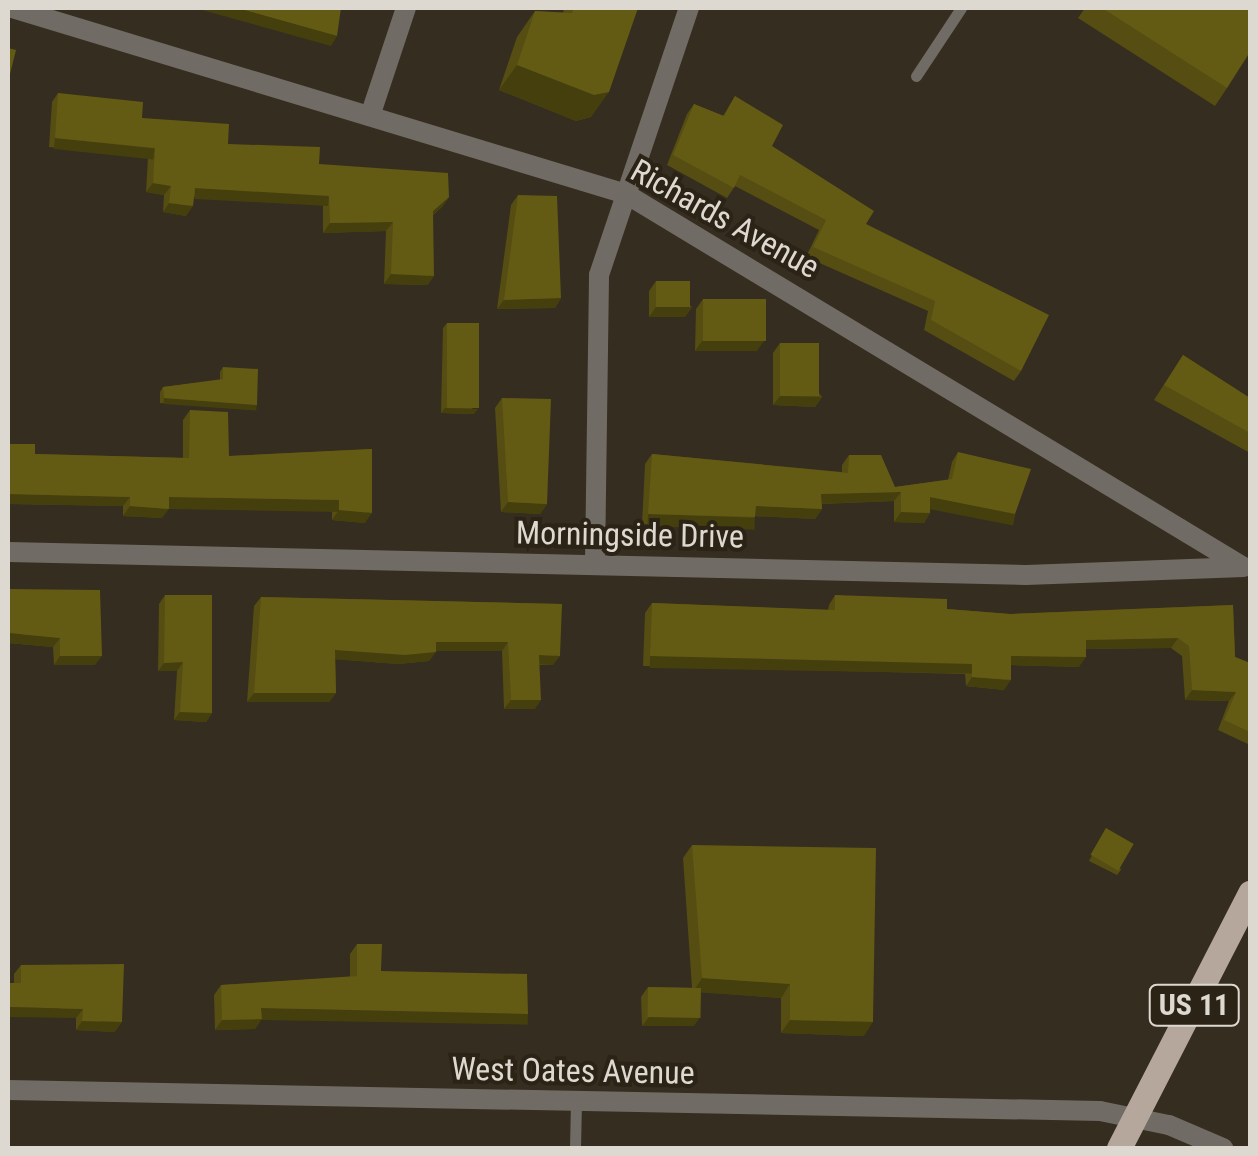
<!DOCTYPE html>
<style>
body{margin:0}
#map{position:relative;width:1258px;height:1156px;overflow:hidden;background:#352d1f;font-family:"Roboto Condensed",sans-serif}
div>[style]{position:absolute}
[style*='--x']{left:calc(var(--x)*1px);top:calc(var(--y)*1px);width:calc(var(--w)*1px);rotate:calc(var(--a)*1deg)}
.lane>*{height:11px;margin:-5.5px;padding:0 5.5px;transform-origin:5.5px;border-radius:5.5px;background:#716b65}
.street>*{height:20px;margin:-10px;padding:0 10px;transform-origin:10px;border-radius:10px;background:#716b65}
.primary>*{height:25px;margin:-12.5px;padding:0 12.5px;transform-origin:12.5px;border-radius:12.5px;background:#b5a79c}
.wall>*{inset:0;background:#554d11}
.shaded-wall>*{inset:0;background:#453f0e;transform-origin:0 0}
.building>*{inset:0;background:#635a14;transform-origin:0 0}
span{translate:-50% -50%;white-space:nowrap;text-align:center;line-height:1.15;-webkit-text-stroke:8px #2b2315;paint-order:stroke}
.shield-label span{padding:2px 8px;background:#2b2315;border:2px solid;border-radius:8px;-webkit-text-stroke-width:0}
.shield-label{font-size:30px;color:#ded9d0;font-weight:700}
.street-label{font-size:32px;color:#ded9d0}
.frame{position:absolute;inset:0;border:10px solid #ded9d0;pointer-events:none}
</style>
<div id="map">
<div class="lane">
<i style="--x:916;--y:76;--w:82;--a:-56.5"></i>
<i style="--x:575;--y:1148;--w:47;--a:-88.8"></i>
</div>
<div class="street">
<i style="--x:12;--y:8;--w:642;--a:16.85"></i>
<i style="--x:626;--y:194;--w:720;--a:31.13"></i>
<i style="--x:370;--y:116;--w:114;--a:-71.6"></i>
<i style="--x:8;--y:552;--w:1018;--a:1.29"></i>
<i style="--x:1026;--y:575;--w:218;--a:-2.1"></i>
<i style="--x:595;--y:564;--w:289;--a:-89.2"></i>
<i style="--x:599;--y:275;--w:282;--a:-71.4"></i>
<i style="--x:8;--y:1090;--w:1092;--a:1.1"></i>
<i style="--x:1100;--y:1111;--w:70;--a:11.5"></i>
<i style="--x:1169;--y:1125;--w:59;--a:23.1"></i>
</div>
<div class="primary">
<i style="--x:1119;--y:1148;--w:287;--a:-62.8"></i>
</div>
<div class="wall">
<i style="clip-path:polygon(564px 8px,638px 8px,591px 117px,576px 121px,499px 90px,517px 37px,535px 11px,563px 13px)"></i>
<i style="clip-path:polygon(1085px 8px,1250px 8px,1227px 88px,1215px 106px,1078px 18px)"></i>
<i style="clip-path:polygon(58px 93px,228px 144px,319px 164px,449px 197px,442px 207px,433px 215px,428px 285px,384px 284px,386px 231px,323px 233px,323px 205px,194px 197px,186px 216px,163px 212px,164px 195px,146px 192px,148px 157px,49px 147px,52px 102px)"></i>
<i style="clip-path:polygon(735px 96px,772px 146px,866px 224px,1021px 371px,1014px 381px,924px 330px,928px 311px,806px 257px,819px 230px,735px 186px,727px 198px,667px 165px,687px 114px,694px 104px,723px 116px)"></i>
<i style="clip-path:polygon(518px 195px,561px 298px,555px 308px,497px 309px,511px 205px)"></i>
<i style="clip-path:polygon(656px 281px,692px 307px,685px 317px,649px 317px,649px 291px)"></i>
<i style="clip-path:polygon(703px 299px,757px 351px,695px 351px,696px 309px)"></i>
<i style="clip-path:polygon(447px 323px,474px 414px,441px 413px,443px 328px)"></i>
<i style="clip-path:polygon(780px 343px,822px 397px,815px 407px,773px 405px,773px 353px)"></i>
<i style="clip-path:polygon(1183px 355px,1250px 398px,1250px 453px,1154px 400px)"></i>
<i style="clip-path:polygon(223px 367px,257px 405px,254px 410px,160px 403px,160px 392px,163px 387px,220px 380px,220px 372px)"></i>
<i style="clip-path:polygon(502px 398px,547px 504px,540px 514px,501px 512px,495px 408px)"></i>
<i style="clip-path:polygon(190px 410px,229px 456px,372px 449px,365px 523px,332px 520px,332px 510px,169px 507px,162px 518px,123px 516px,123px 506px,8px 504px,8px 444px,35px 454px,183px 458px,183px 420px)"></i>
<i style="clip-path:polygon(958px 452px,1008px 524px,930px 508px,930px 513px,924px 523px,894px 522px,894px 501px,822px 504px,822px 509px,815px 519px,755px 516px,749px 527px,642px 524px,645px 464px,652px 454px,842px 472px,842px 465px,849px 455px,895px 487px,948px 480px,952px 462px)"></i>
<i style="clip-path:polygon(100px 590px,95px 665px,54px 665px,53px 647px,8px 643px)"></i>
<i style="clip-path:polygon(165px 595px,212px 713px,206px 722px,174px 720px,177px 671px,158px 671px,159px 604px)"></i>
<i style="clip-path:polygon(835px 595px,947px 609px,1010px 614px,1233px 605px,1235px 657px,1250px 663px,1250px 745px,1218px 730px,1229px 701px,1185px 700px,1182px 656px,1171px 648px,1086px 649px,1079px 667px,1011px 665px,1004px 690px,966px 686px,965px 674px,643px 666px,645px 613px,652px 603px,828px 610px,829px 605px)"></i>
<i style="clip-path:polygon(261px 597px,562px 604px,553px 665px,539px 665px,535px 709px,504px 709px,502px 651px,436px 651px,429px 661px,398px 664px,335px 659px,336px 693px,329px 702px,247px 702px,254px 606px)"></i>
<i style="clip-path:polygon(1106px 828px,1121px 870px,1117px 875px,1089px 861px)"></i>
<i style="clip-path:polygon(692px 845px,864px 1036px,781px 1033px,781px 998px,701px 992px,694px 1026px,642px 1026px,641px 997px,648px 987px,692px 988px,683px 858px)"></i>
<i style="clip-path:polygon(357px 944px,381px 971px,528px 1014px,522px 1024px,262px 1018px,255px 1029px,215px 1030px,214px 995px,221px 985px,350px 977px,350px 954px)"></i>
<i style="clip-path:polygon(21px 965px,115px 1032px,76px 1030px,76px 1018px,14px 983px,14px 974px)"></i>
</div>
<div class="shaded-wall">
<i style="clip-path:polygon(195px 8px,237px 8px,337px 36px,331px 46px)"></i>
<i style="clip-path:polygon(517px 65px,609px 92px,591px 117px,576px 121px,499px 90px)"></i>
<i style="left:55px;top:138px;width:100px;height:11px;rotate:6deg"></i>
<i style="clip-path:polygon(153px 183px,171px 186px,164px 195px,146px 192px)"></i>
<i style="left:195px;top:188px;width:134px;height:11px;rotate:3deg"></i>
<i style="clip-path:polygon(449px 197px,442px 207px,426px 220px,433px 211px)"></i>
<i style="clip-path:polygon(169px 203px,193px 206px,186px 216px,163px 212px)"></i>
<i style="clip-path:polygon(393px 222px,386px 231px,323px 233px,330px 223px)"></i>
<i style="clip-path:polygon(391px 274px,434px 276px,428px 285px,384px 284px)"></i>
<i style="clip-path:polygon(561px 298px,555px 308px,497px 309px,504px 300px)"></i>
<i style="clip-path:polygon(656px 307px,692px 307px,685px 317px,649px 317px)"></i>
<i style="clip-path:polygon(702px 341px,764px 341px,757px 351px,695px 351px)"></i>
<i style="clip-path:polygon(780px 396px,822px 397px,815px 407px,773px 405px)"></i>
<i style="left:164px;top:398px;width:93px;height:6px;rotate:4deg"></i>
<i style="clip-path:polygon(445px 408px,478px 409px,474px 414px,441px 413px)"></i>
<i style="clip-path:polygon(901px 492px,894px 501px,815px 504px,821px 494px)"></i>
<i style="clip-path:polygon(8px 494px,130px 497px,123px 506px,8px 504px)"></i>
<i style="left:169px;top:497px;width:170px;height:12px;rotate:1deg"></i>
<i style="left:930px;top:497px;width:87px;height:12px;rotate:11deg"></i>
<i style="clip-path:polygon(508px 502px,547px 504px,540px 514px,501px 512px)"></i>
<i style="clip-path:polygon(130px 506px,169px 509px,162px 518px,123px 516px)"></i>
<i style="clip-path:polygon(756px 506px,822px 509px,815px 519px,749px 516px)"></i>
<i style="clip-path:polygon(339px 510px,372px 513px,365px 523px,332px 520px)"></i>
<i style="clip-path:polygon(901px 512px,930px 513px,924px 523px,894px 522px)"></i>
<i style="left:648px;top:514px;width:107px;height:12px;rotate:2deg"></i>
<i style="clip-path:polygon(8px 633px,60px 638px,53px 647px,8px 643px)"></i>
<i style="clip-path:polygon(1178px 638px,1171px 648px,1079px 649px,1086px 640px)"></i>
<i style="clip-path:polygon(436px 642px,508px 642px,502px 651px,430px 651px)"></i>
<i style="clip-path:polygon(335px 650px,436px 652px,429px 661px,398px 664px,329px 659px)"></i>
<i style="clip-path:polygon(539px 655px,560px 656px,553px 665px,533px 664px)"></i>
<i style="clip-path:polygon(60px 656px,102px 656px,95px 665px,54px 665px)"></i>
<i style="left:650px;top:656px;width:322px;height:12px;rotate:1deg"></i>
<i style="clip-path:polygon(1011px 656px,1086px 657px,1079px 667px,1004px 665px)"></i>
<i style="clip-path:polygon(183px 662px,177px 671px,158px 671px,164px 663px)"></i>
<i style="clip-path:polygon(972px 677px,1011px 680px,1004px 690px,966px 686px)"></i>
<i style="clip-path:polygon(1192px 690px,1236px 692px,1229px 701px,1185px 700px)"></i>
<i style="clip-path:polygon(254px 693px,336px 693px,329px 702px,247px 702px)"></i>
<i style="clip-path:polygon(511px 700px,541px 700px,535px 709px,504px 709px)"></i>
<i style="clip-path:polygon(180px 712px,212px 713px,206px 722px,174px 720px)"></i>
<i style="clip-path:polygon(702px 978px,790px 984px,781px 998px,693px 992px)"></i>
<i style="clip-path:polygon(8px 1007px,83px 1009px,76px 1018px,8px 1017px)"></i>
<i style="left:261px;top:1008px;width:267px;height:12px;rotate:1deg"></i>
<i style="clip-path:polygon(701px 1016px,694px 1026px,642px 1026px,649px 1017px)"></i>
<i style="clip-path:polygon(262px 1019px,255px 1029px,215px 1030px,222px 1020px)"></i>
<i style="clip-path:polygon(790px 1020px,873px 1022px,864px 1036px,781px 1033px)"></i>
<i style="clip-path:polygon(82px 1021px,122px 1022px,115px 1032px,76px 1030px)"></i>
</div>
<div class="building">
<i style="clip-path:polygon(237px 8px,341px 8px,337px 36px)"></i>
<i style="clip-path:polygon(574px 8px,638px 8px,609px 92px,594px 95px,517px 65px,535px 11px,572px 13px)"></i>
<i style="clip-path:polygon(1102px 8px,1250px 8px,1250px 52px,1227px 88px)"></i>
<i style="clip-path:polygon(8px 48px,16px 50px,8px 82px)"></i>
<i style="clip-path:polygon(58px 93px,143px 102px,142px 118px,229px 124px,228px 144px,320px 147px,319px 164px,448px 173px,449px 197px,433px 211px,434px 276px,391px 274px,393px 222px,330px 223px,329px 196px,195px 188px,193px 206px,169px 203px,171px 186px,153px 183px,155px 148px,55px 138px)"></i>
<i style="clip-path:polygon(735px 96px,783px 125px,772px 146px,874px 211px,866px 224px,1049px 315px,1021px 371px,931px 320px,935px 301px,813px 247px,826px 220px,740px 175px,734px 188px,673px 155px,694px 104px,724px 116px)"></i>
<i style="clip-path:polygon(518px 195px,557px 196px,561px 298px,504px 300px)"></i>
<i style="left:656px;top:281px;width:34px;height:26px"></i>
<i style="left:703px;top:299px;width:63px;height:42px"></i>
<i style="left:447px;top:323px;width:32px;height:85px"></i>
<i style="left:780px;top:343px;width:39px;height:53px"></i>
<i style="clip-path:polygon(1183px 355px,1250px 398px,1250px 433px,1164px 385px)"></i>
<i style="clip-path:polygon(223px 367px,258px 369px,257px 405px,164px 398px,163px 387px,223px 379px)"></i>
<i style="clip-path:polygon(502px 398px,551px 399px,547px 504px,508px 502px)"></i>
<i style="clip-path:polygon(190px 410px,228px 412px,229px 456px,372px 449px,372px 513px,339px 510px,339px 500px,169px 497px,169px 509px,130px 506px,130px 497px,8px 494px,8px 444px,35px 444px,35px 454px,189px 458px)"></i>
<i style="clip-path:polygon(958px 452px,1031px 469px,1015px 514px,930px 497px,930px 513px,901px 512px,901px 492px,821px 494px,822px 509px,756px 506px,755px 517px,648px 514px,652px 454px,848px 473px,849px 455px,881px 455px,895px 487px,952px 479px)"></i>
<i style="clip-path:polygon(8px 589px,100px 590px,102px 656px,60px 656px,60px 638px,8px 633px)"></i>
<i style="clip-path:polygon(165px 595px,212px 595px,212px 713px,180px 712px,183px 662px,164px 663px)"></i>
<i style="clip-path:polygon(835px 595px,947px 599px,947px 609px,1010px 614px,1233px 605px,1235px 657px,1250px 663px,1250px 732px,1224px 720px,1236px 692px,1192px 690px,1189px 646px,1178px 638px,1086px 640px,1086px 657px,1011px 656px,1011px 680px,972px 677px,972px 664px,650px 656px,652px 603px,835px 610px)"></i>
<i style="clip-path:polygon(261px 597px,562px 604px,560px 656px,539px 655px,541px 700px,511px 700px,508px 642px,436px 642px,436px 652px,405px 655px,335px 650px,336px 693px,254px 693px)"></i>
<i style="left:1106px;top:828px;width:32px;height:31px;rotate:30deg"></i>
<i style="clip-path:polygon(692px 845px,876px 848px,873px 1022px,790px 1020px,790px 984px,702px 978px)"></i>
<i style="clip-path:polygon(357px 944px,382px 944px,381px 971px,527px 974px,528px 1014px,261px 1008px,262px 1019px,222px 1020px,221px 985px,357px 976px)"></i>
<i style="clip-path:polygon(124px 964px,122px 1022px,82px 1021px,83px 1009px,8px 1007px,8px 983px,21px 983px,21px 965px)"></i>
<i style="left:648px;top:987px;width:53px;height:30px;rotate:1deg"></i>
</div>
<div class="shield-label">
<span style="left:1194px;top:1005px">US 11</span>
</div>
<div class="street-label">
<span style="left:725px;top:219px;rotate:29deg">Richards Avenue</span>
<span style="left:630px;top:535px;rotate:1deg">Morningside Drive</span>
<span style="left:573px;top:1071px;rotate:1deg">West Oates Avenue</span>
</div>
<div class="frame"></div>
</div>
